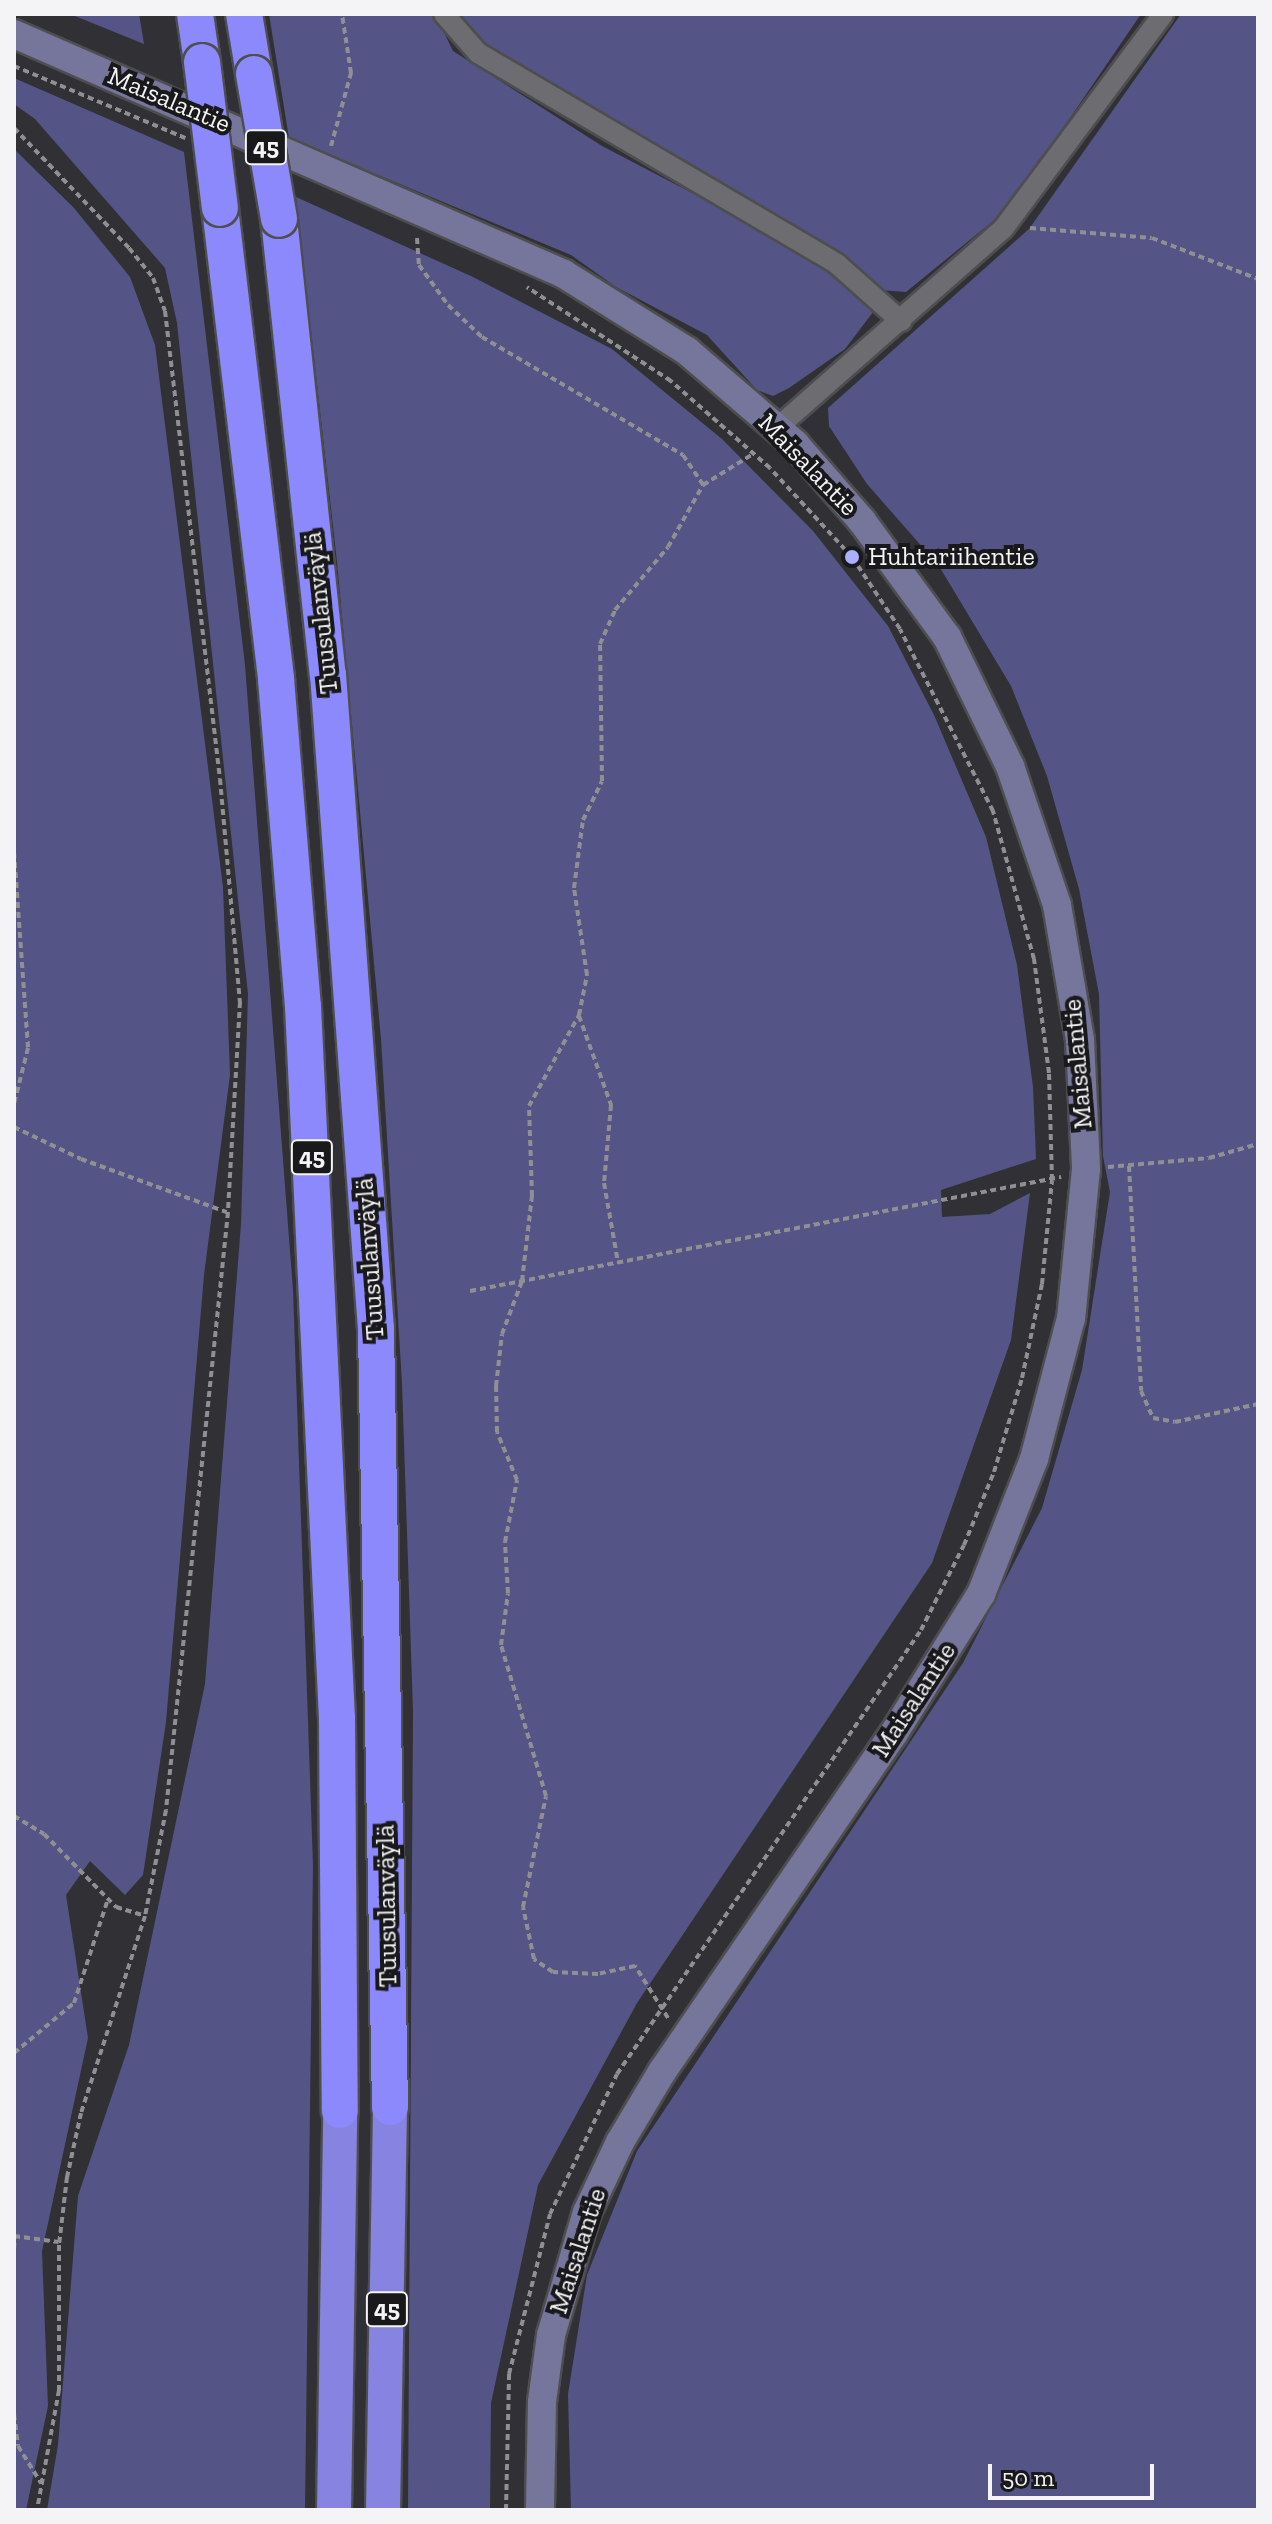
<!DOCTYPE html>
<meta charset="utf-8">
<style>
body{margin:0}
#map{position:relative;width:1272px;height:2524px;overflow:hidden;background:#313135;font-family:"Zilla Slab",serif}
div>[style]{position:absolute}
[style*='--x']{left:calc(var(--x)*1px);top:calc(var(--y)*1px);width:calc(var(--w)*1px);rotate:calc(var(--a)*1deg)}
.green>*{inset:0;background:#545586}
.path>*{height:4px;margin-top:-2px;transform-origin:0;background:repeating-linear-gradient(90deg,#909094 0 6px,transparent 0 10px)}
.roads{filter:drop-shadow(2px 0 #4e4e51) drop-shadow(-2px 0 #4e4e51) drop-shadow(0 2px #4e4e51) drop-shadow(0 -2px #4e4e51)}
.minor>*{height:20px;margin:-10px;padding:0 10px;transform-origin:10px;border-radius:10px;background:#6c6c71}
.secondary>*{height:28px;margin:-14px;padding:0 14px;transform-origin:14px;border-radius:14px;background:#76759b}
.trunk>*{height:34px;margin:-17px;padding:0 17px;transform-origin:17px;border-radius:17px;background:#8683e1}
.motorway>*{height:36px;margin:-18px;padding:0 18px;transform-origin:18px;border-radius:18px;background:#8c89fd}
.bridges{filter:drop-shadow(2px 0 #4e4e51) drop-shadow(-2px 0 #4e4e51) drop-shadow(0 2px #4e4e51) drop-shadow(0 -2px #4e4e51)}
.motorway-bridge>*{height:36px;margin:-18px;padding:0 18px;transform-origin:18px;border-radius:18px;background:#8c89fd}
.dots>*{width:22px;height:22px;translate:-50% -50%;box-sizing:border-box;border:4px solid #19191b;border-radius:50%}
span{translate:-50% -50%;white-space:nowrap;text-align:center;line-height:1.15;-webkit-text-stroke:8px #19191b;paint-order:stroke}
.shield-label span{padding:2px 6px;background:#19191b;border:2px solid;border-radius:6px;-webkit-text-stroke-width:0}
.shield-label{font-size:24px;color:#f4f4f7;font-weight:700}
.street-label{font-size:26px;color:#f4f4f7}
.poi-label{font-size:26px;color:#f4f4f7}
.left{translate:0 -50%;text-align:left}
.frame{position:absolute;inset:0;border:16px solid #f4f4f7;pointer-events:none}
.scale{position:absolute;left:988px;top:2464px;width:166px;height:36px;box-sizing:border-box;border:4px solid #f4f4f7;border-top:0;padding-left:10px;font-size:24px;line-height:28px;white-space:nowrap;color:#f4f4f7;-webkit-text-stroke:6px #19191b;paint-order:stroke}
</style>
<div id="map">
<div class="green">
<i style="clip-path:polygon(70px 14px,139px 14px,144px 44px)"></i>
<i style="clip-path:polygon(269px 14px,435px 14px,453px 51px,602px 146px,834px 267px,873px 312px,845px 349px,789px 388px,773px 396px,757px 390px,707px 335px,616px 287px,571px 255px,289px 138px)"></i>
<i style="clip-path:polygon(457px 14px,1141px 14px,1031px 175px,993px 221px,906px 292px,879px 290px,801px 228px,526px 74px,485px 43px)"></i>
<i style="clip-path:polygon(1181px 14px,1258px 14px,1258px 2510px,571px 2510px,568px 2394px,587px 2275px,637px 2151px,963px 1663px,1042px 1508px,1082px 1370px,1110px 1192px,1103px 1156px,1099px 994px,1079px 889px,1047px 776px,1011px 686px,939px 566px,867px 484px,829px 426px,828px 408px,1029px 229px)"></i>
<i style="clip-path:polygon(14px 78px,184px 152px,245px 665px,293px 1290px,313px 1865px,305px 2510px,47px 2510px,58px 2445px,78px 2196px,129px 2045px,205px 1684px,241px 1224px,248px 994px,177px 323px,165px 268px,35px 119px,14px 104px)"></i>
<i style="clip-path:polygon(14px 149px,74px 208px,130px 277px,155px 345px,223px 887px,230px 1075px,204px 1275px,166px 1722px,143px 1875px,125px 1895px,90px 1861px,66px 1895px,88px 2038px,42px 2251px,48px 2406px,26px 2510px,14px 2510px)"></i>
<i style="clip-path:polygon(296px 197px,473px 277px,612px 349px,722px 439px,813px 531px,888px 626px,934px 715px,986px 837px,1017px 965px,1033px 1087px,1036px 1159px,941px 1190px,942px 1217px,990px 1214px,1030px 1193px,1011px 1340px,932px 1563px,637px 2003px,538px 2185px,491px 2403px,490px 2510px,408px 2510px,413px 1711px,402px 1383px,381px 1039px,337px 562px)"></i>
</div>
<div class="path">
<i style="--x:14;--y:66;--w:186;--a:22.8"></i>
<i style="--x:14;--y:128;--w:166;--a:46.2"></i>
<i style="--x:129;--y:248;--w:38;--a:51"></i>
<i style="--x:153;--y:278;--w:35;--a:70"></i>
<i style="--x:165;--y:311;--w:471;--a:83.3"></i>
<i style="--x:220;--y:779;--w:224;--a:84.9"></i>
<i style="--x:240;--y:1002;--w:210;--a:93.3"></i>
<i style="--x:228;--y:1212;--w:601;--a:95.92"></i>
<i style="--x:166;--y:1810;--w:108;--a:101.2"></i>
<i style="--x:145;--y:1916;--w:207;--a:108"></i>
<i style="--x:81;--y:2113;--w:66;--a:102.3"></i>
<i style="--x:67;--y:2177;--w:68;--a:96.7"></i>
<i style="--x:59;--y:2245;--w:145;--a:90"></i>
<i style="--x:59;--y:2390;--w:122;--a:100.4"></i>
<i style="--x:331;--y:146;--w:76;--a:-74.7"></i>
<i style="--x:351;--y:73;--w:60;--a:-98.7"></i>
<i style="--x:1030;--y:228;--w:122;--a:4.7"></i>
<i style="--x:1152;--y:238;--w:114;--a:21.1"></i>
<i style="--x:417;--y:238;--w:27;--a:86"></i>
<i style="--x:419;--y:265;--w:49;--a:54.1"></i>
<i style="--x:448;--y:305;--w:47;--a:43.3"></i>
<i style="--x:482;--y:337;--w:233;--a:30.4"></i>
<i style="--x:683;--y:455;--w:36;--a:56"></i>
<i style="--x:14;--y:852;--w:196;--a:85.9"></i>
<i style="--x:28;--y:1048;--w:58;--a:104"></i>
<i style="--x:579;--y:1016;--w:95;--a:70.2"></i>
<i style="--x:611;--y:1105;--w:78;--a:95.1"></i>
<i style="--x:604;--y:1183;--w:80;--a:80"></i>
<i style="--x:14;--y:1127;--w:74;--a:25.5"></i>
<i style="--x:81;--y:1159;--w:155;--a:20"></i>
<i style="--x:1129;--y:1166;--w:225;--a:86.9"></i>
<i style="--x:1141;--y:1391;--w:30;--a:66"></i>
<i style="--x:1153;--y:1418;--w:22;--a:10"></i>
<i style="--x:1175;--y:1422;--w:85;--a:-12.2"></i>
<i style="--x:1108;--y:1167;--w:101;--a:-5.1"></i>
<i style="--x:1209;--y:1158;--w:51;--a:-15.9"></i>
<i style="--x:470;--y:1291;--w:602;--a:-10.92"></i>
<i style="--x:14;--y:1437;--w:28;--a:90"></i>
<i style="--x:14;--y:1816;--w:35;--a:31"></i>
<i style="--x:44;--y:1834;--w:103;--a:45.4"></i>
<i style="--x:116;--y:1907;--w:30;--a:17"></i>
<i style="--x:668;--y:2018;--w:62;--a:-122.4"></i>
<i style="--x:635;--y:1966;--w:38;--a:168"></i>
<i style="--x:598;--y:1974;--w:45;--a:-177.5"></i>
<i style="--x:553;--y:1972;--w:23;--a:-146"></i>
<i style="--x:534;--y:1959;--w:53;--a:-101.9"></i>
<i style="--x:523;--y:1907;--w:113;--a:-78.3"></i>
<i style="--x:546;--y:1796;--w:158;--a:-106.6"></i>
<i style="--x:501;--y:1645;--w:52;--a:-82.3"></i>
<i style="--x:508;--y:1593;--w:51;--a:-93.4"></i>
<i style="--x:505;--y:1542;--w:63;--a:-79"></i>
<i style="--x:517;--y:1480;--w:52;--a:-112.6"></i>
<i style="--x:497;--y:1432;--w:46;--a:-91.2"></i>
<i style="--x:496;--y:1386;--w:52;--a:-83.4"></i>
<i style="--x:502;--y:1334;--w:57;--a:-69.3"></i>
<i style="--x:522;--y:1281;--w:86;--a:-83.3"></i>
<i style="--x:532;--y:1196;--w:90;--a:-91.9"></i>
<i style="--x:529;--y:1106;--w:104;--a:-61.2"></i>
<i style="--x:579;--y:1015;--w:41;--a:-78.7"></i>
<i style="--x:587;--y:975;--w:88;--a:-98.5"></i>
<i style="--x:574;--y:888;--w:69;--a:-82.5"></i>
<i style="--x:583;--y:820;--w:43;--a:-64"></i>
<i style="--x:602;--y:781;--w:137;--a:-90.8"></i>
<i style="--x:600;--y:644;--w:37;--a:-66"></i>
<i style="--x:615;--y:610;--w:82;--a:-49.9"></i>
<i style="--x:668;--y:547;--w:71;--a:-60.6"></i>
<i style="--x:703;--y:485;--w:59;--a:-31.8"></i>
<i style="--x:14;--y:2053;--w:78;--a:-39.8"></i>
<i style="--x:74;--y:2003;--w:109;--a:-71.9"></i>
<i style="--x:14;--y:2236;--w:45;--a:7.6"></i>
<i style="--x:14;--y:2249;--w:13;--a:-86"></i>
<i style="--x:14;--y:2414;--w:32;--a:83"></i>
<i style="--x:18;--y:2446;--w:44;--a:58.1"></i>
<i style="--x:506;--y:2510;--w:136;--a:-88.7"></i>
<i style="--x:509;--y:2374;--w:165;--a:-75.6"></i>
<i style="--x:550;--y:2214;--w:155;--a:-64.4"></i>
<i style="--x:617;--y:2074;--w:538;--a:-55.6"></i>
<i style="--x:921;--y:1630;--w:95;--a:-63.2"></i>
<i style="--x:964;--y:1545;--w:79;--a:-67.7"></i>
<i style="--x:994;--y:1472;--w:98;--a:-73.4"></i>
<i style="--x:1022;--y:1378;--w:96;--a:-78"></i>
<i style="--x:1042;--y:1284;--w:104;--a:-84.5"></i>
<i style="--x:1052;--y:1180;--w:107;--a:-91.6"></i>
<i style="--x:1049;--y:1073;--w:115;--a:-97.5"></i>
<i style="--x:1034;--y:959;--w:154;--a:-105.5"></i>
<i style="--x:993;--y:811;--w:204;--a:-117.1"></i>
<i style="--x:900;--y:629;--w:87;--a:-123.7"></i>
<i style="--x:852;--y:557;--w:121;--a:-132.7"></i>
<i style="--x:770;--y:468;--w:132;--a:-138.7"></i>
<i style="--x:671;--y:381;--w:172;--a:-146.9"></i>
</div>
<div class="roads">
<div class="minor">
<i style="--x:444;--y:14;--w:52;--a:48.9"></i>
<i style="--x:478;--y:53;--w:416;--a:30.4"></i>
<i style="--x:837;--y:264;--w:86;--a:41.7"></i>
<i style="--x:777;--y:428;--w:301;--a:-41.4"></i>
<i style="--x:1003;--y:229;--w:268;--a:-53.3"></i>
</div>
<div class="secondary">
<i style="--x:14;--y:34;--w:600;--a:23.57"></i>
<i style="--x:564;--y:274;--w:145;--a:32"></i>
<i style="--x:687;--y:351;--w:143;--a:40.7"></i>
<i style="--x:795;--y:444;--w:102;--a:49"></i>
<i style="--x:862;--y:521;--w:144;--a:53.8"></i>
<i style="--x:947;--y:637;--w:144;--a:64"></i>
<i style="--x:1010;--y:766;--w:147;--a:71.3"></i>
<i style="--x:1057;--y:905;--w:137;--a:80.3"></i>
<i style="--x:1080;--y:1040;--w:129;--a:87.3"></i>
<i style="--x:1086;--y:1169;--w:150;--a:95.7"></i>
<i style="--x:1071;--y:1318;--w:146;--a:104.7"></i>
<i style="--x:1034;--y:1459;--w:145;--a:111.4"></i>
<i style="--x:981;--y:1594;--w:164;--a:122"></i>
<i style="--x:894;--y:1733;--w:409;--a:124.4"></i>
<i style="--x:663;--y:2070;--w:84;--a:120.8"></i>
<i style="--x:620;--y:2142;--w:77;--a:115.2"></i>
<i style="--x:587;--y:2212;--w:128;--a:106.3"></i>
<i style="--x:551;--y:2335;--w:68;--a:97.7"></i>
<i style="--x:542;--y:2402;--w:108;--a:91.1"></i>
</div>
<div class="trunk">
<i style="--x:334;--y:2510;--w:400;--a:-89.1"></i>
<i style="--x:383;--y:2510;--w:403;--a:-89"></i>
</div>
<div class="motorway">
<i style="--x:195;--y:14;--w:49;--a:81.7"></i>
<i style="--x:244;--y:14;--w:61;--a:80.5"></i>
<i style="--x:220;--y:208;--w:474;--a:83.2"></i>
<i style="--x:276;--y:679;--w:328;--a:85.3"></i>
<i style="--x:303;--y:1006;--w:714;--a:87.27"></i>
<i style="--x:337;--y:1719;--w:391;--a:89.6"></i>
<i style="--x:279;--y:219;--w:458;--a:83.9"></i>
<i style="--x:328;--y:674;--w:657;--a:85.81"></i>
<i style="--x:376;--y:1329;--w:778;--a:88.97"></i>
</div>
</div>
<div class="bridges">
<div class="motorway-bridge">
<i style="--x:202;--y:62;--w:147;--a:83"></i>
<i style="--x:254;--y:74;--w:147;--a:80.2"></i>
</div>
</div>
<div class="dots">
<i style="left:852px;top:557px;background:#acaffb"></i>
</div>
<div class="shield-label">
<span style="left:266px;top:147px">45</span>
<span style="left:312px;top:1157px">45</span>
<span style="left:387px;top:2309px">45</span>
</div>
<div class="street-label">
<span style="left:169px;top:100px;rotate:23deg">Maisalantie</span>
<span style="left:808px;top:465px;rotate:46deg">Maisalantie</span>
<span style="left:321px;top:613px;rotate:-96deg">Tuusulanväylä</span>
<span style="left:1078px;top:1064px;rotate:-95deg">Maisalantie</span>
<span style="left:370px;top:1259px;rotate:-94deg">Tuusulanväylä</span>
<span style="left:914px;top:1700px;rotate:-57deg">Maisalantie</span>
<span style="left:387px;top:1906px;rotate:-91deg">Tuusulanväylä</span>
<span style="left:578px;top:2251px;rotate:-72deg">Maisalantie</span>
</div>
<div class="poi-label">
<span class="left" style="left:868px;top:557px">Huhtariihentie</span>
</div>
<div class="frame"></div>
<div class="scale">50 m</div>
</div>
